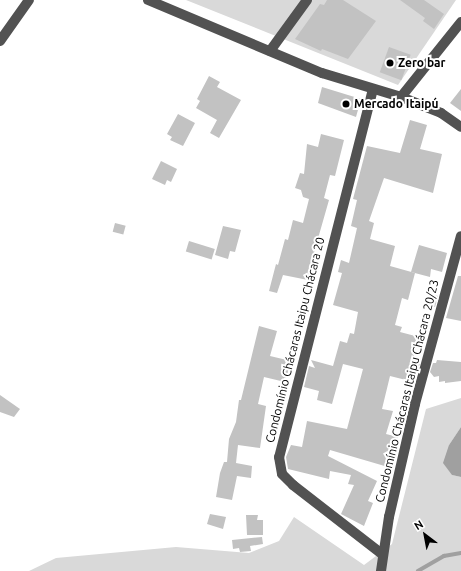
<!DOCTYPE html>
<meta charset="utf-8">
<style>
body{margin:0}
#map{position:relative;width:461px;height:571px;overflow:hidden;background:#fff;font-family:Ubuntu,sans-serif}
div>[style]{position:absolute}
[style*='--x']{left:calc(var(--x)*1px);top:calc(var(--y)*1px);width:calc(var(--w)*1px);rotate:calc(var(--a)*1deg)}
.green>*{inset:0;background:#d9d9d9}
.water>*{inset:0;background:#a0a0a0}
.stream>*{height:3.5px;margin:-1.75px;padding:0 1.75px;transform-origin:1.75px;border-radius:1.75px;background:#a0a0a0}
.building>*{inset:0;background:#c2c2c2;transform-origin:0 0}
.minor>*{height:10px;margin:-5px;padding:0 5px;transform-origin:5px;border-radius:5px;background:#525252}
.dots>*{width:11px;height:11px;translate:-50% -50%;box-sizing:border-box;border:2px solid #fff;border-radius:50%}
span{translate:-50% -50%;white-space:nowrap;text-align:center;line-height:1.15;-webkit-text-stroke:4px #fff;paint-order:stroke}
.poi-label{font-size:12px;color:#000;font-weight:700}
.left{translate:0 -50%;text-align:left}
.street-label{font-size:12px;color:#000}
.north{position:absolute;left:405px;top:515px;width:40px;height:40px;-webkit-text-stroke:3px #fff;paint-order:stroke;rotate:328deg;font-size:11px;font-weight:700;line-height:16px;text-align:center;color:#000}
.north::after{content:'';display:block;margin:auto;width:14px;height:18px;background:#000;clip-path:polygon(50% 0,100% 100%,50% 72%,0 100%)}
</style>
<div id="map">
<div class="green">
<i style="clip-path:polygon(186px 0,456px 0,398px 85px)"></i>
<i style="clip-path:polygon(461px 398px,461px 427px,449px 445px,452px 475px,461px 477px,461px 571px,29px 571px,56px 558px,176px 547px,249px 553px,279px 541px,294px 517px,364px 565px,392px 544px,426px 409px)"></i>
</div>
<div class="water">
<i style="clip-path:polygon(461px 427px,461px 477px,452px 475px,443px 463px,449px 445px)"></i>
</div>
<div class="stream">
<i style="--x:418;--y:571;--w:30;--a:-30"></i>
<i style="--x:444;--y:556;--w:17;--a:-10"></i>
</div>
<div class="building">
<i style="clip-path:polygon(327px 0,343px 0,376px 21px,348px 59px,322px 49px,321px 51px,295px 39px,320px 4px,324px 5px)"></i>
<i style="clip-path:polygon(400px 0,424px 0,444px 14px,434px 29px,423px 21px,425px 18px)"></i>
<i style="left:389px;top:47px;width:23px;height:27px;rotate:20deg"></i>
<i style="clip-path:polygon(209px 76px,220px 82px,217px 87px,241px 100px,219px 138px,210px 133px,217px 120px,196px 108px,200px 101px,197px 99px)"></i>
<i style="clip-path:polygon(322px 87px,361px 99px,356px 117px,318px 103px)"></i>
<i style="clip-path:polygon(461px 89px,461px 111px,450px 103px)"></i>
<i style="clip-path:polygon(178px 114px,195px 123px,183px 146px,170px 140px,172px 137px,167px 134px)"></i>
<i style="clip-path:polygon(410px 120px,427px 125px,420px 149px,442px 154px,433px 193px,384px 178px,369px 221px,374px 223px,370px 239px,395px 246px,390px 266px,415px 273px,408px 300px,402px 298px,395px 325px,402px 327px,400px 332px,419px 337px,412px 362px,420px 363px,414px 382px,390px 376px,382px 409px,393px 411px,386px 434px,398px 437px,388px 467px,330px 450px,328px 456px,377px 481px,368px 501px,373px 503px,364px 526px,341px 514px,354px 485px,348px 484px,351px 475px,330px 471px,329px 479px,288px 469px,286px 457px,291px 445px,302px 447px,307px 421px,347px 429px,363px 369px,343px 364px,332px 404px,317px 400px,319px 391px,304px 387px,309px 366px,315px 368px,311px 360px,333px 366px,340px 341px,347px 343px,350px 333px,354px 334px,358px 312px,333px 305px,342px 273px,338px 272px,341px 260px,349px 263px,357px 228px,351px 226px,357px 200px,353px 199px,367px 146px,400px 153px)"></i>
<i style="clip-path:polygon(321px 134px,344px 140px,335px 176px,330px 175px,324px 198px,329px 200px,313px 256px,316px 256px,311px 274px,308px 280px,283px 275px,277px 293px,269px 291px,276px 264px,278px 265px,285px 239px,288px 240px,293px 220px,303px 223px,309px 199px,303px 197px,301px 190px,295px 188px,300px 173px,304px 174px,307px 144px,318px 147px)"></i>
<i style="clip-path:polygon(161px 161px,177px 169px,171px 182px,167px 180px,165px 185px,152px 179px)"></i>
<i style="left:115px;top:223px;width:11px;height:9px;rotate:15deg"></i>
<i style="clip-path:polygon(223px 226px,241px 230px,235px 252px,230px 251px,228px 259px,215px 255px)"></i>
<i style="left:189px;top:241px;width:27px;height:11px;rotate:17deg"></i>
<i style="clip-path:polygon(419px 245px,447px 253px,442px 272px,431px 269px,430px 277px,411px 272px)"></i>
<i style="clip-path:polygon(458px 276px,461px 276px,461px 321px,446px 318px)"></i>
<i style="clip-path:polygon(430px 293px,438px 296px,435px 307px,426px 305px)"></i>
<i style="clip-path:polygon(259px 326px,277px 331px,270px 356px,291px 361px,285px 382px,264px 377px,258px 404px,266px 406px,260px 448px,238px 445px,236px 463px,252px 466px,251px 478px,237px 476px,232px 500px,216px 497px,220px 473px,224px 462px,227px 462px,229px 439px,236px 422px,239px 400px,241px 400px)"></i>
<i style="clip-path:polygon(437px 360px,461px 362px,461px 381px,445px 383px,445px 381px,439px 382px,439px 376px,434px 377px,430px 372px,433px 363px,436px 363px)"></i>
<i style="clip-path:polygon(0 395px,20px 409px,14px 417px,0 412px)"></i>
<i style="clip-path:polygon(210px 514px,226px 517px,223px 529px,207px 524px)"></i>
<i style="clip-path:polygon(246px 515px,258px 515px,257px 520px,263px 520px,263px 535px,247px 535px)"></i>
<i style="clip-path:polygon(262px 537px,263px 544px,250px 546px,251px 551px,240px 552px,239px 548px,233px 549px,232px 540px)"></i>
</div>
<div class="minor">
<i style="--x:148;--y:0;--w:189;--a:22.8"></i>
<i style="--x:322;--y:73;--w:83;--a:16.9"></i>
<i style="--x:401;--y:97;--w:43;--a:21.8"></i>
<i style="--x:441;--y:113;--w:24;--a:35"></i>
<i style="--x:0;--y:41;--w:50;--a:-54.7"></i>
<i style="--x:270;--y:51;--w:63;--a:-54"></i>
<i style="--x:373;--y:89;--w:380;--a:104.3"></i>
<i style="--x:279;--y:457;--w:17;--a:80"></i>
<i style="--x:282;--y:474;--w:16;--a:45"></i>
<i style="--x:293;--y:485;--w:113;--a:37.8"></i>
<i style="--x:401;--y:97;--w:96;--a:-51.3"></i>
<i style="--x:381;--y:571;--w:55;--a:-81.6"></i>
<i style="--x:389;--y:517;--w:116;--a:-77"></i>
<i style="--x:415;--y:404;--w:174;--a:-74.7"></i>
</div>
<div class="dots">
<i style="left:390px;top:63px;background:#000"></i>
<i style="left:346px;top:104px;background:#000"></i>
</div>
<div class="poi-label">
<span class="left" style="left:398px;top:63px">Zero bar</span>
<span class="left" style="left:354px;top:104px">Mercado Itaipú</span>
</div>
<div class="street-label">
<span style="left:295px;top:340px;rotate:-76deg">Condomínio Chácaras Itaipu Chácara 20</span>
<span style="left:407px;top:391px;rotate:-76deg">Condomínio Chácaras Itaipu Chácara 20/23</span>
</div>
<div class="north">N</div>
</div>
